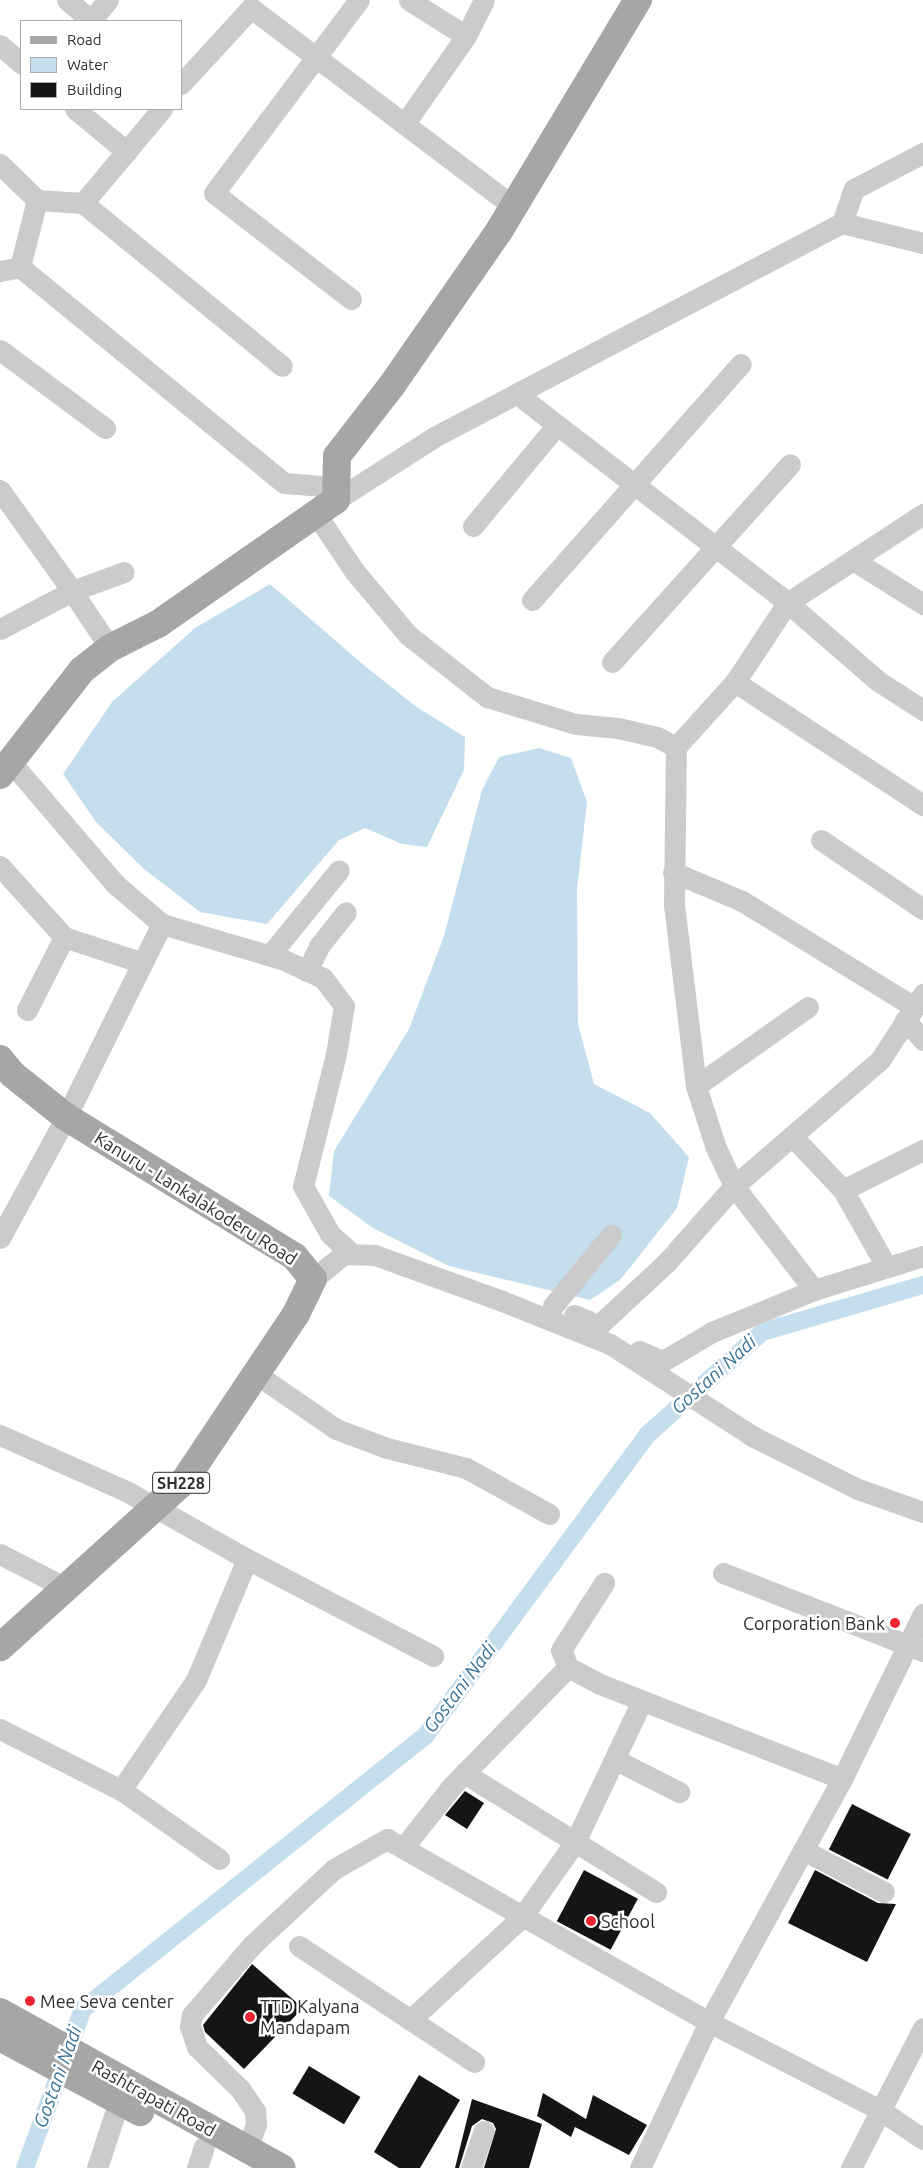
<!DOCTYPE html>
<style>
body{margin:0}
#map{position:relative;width:923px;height:2168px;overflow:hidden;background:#fff;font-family:Ubuntu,sans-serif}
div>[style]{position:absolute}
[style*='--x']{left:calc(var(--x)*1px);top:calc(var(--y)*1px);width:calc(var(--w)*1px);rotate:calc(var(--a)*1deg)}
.water>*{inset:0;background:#c5deed}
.canal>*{height:18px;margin:-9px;padding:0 9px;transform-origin:9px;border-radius:9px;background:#c5deed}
.building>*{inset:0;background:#151515;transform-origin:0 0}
.minor>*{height:21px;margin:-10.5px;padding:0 10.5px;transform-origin:10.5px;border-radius:10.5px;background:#cbcbcb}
.major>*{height:28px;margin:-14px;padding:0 14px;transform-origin:14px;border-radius:14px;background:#a6a6a6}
.dots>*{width:14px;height:14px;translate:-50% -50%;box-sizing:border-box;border:2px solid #fff;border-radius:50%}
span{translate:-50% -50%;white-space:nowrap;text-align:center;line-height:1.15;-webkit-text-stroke:5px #fff;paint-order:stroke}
.shield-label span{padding:1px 4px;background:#fff;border:1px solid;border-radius:4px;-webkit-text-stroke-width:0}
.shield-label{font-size:16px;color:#2e2e2e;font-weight:700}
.street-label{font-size:18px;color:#2e2e2e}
.poi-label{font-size:18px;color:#2e2e2e}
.right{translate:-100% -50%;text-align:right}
.left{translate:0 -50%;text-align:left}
.water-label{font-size:19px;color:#377195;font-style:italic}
.legend{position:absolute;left:20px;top:20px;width:162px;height:90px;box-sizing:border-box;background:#fff;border:1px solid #ababab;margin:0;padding:6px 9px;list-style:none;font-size:15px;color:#2e2e2e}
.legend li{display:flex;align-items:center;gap:10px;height:25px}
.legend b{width:25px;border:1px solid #ababab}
</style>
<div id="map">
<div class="water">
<i style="clip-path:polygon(270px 584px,366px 667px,418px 708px,465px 737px,464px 770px,427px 847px,402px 844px,365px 828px,339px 840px,267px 924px,200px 912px,144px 869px,96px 822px,63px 774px,112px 702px,195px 628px)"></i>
<i style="clip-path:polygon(539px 748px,571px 758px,587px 802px,577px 889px,578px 1024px,594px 1084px,650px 1113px,689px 1157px,677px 1208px,620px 1280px,590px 1300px,449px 1266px,373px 1228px,329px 1196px,334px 1151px,409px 1029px,444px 936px,482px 790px,499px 757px)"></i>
</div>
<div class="canal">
<i style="--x:25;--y:2168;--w:169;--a:-70"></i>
<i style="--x:83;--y:2009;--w:439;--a:-38.6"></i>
<i style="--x:426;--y:1735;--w:373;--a:-53.6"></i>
<i style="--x:647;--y:1435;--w:154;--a:-41.8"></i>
<i style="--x:762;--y:1332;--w:168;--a:-16.3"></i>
</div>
<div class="building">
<i style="clip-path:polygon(465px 1791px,484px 1803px,467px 1829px,445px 1815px)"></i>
<i style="left:852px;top:1804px;width:66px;height:51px;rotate:27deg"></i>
<i style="left:584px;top:1870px;width:61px;height:58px;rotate:28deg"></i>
<i style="clip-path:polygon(815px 1870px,878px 1903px,896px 1904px,867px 1962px,788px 1923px)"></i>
<i style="clip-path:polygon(252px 1964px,303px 2008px,244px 2069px,205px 2032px,203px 2025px)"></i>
<i style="left:309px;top:2066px;width:60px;height:32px;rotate:31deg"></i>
<i style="clip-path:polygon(419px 2075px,460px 2100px,420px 2168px,399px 2168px,374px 2152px)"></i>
<i style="clip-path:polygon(543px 2093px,586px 2119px,593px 2095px,647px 2125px,629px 2155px,575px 2127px,571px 2137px,537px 2116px)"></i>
<i style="clip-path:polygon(472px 2099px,542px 2124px,529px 2168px,484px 2168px,496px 2129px,493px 2123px,482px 2119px,472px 2126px,459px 2168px,455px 2168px)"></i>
</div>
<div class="minor">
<i style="--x:67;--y:0;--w:33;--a:40"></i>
<i style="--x:409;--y:0;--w:67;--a:32.3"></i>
<i style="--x:91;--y:21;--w:27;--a:-51"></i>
<i style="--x:0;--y:45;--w:28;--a:41"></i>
<i style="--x:181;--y:84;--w:103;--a:-47.4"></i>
<i style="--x:251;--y:8;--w:330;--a:37.1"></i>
<i style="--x:75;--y:109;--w:67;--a:39.6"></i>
<i style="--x:405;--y:123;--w:106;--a:-55"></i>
<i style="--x:466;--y:36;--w:40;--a:-63.4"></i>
<i style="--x:0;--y:164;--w:52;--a:44.2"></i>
<i style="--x:37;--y:200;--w:46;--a:3.7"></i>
<i style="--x:83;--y:203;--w:257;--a:39.3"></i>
<i style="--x:83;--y:203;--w:123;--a:-50"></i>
<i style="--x:842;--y:223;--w:36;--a:-71"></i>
<i style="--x:854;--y:189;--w:78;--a:-27.6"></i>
<i style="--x:20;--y:267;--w:341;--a:39.3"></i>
<i style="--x:284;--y:483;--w:52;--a:4.4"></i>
<i style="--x:20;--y:267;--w:69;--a:-75.8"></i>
<i style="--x:0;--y:271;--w:20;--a:-11"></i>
<i style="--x:351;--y:299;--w:173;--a:-142.3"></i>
<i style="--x:214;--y:193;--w:241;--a:-53.1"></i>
<i style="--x:0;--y:350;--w:131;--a:36.6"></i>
<i style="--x:517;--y:394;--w:333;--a:37.6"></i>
<i style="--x:781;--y:597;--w:128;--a:40.9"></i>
<i style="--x:878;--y:681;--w:54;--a:32.8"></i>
<i style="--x:0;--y:490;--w:124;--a:54.5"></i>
<i style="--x:72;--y:591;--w:55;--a:-20.1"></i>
<i style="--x:336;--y:500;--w:117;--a:-32.7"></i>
<i style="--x:434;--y:437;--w:461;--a:-27.7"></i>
<i style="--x:842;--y:223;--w:83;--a:13.9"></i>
<i style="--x:316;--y:514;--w:70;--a:56.1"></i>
<i style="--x:355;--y:572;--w:82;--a:49.9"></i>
<i style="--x:408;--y:635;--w:100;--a:38.1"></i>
<i style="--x:487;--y:697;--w:93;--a:16.9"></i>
<i style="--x:576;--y:724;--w:42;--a:5.4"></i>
<i style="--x:618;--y:728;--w:40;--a:13"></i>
<i style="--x:657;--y:737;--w:21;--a:28"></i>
<i style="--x:473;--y:526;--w:131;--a:-50.3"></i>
<i style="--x:853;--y:560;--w:83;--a:32.2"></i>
<i style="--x:532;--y:600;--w:315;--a:-48.5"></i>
<i style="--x:0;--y:629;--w:81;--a:-27.8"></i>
<i style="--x:72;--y:591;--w:69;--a:56.3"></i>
<i style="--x:612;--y:662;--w:266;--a:-48"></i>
<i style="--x:735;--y:682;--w:225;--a:33.2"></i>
<i style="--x:10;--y:761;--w:162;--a:49.5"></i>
<i style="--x:115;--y:884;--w:62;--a:40.4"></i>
<i style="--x:162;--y:924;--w:125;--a:16.3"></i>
<i style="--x:282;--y:959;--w:45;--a:24.9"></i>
<i style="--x:323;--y:978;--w:35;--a:53"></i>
<i style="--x:344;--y:1006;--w:49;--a:99.5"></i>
<i style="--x:336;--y:1054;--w:136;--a:104"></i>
<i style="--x:303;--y:1186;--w:55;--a:60.6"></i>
<i style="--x:330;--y:1234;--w:30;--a:42"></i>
<i style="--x:821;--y:840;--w:123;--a:34.1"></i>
<i style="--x:0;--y:866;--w:96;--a:48"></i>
<i style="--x:64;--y:937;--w:83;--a:18.2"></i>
<i style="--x:673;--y:872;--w:75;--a:22.8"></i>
<i style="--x:742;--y:901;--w:202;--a:31.6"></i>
<i style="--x:270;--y:955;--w:109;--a:-50.9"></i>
<i style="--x:307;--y:971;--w:28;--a:-64"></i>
<i style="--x:319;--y:946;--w:43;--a:-51.5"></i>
<i style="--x:27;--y:1010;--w:82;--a:-63.1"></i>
<i style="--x:905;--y:1020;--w:27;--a:48"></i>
<i style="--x:696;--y:1086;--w:137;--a:-35.2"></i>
<i style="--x:792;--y:1136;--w:74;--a:46.6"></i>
<i style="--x:843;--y:1190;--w:87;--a:60.5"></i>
<i style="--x:843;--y:1190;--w:89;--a:-26.6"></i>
<i style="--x:0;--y:1238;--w:138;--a:-61.4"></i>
<i style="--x:66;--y:1117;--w:216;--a:-63.6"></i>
<i style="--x:313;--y:1279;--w:40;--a:-39"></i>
<i style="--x:344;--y:1254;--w:31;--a:2"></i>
<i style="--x:375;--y:1255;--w:135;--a:19.9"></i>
<i style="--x:502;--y:1301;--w:116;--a:21.7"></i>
<i style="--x:610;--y:1344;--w:169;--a:32.9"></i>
<i style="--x:752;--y:1436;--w:119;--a:26.6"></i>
<i style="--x:858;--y:1489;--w:69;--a:19.5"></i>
<i style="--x:814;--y:1290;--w:131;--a:-127.6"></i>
<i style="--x:734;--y:1186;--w:42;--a:-115.3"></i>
<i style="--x:716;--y:1148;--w:65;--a:-107.9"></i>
<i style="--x:696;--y:1086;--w:182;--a:-96.9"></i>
<i style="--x:674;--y:905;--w:158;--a:-89.3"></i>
<i style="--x:676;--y:747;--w:88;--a:-47.8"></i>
<i style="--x:735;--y:682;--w:95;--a:-56.6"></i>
<i style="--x:787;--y:603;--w:163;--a:-33.2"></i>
<i style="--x:553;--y:1306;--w:92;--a:-50.8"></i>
<i style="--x:574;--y:1315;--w:27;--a:22"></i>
<i style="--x:599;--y:1325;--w:93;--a:-42.8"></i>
<i style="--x:667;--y:1262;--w:101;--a:-48.6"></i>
<i style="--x:734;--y:1186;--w:193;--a:-40.8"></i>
<i style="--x:880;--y:1060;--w:79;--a:-56.9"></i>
<i style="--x:639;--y:1351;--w:26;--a:23"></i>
<i style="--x:663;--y:1361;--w:57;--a:-30.6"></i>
<i style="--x:712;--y:1332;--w:110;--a:-22.4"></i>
<i style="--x:814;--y:1290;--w:114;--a:-17.3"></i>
<i style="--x:256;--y:1374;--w:97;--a:34.5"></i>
<i style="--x:336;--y:1429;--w:54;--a:20.4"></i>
<i style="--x:387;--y:1448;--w:81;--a:14.2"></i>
<i style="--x:466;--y:1468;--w:95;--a:29"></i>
<i style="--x:0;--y:1435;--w:140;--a:24"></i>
<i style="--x:128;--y:1492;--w:137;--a:29.4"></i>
<i style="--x:247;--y:1559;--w:210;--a:27.5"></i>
<i style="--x:0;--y:1554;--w:74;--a:27.3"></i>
<i style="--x:723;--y:1573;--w:215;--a:21.3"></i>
<i style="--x:568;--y:1667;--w:18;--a:-112"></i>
<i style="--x:561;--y:1650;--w:80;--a:-57.3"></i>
<i style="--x:0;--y:1729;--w:136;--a:26.8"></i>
<i style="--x:121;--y:1790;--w:120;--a:35.1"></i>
<i style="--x:616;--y:1760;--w:71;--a:26.9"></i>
<i style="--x:464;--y:1773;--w:226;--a:31.8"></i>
<i style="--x:121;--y:1790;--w:133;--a:-55.7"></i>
<i style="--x:196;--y:1680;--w:131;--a:-67.1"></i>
<i style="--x:403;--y:1848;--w:79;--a:-51.7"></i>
<i style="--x:452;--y:1786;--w:166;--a:-45.7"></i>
<i style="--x:568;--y:1667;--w:36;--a:28"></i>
<i style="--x:600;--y:1684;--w:260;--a:21.4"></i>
<i style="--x:803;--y:1850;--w:91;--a:27.4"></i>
<i style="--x:299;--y:1946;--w:210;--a:33.5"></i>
<i style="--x:410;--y:2020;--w:152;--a:-42.6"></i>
<i style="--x:522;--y:1917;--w:92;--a:-54.8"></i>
<i style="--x:575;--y:1842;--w:156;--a:-64.6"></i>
<i style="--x:247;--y:2149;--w:27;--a:-70"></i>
<i style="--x:256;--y:2124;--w:13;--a:-94"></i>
<i style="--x:255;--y:2111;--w:27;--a:-124"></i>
<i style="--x:240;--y:2089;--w:60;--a:-135.7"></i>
<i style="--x:197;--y:2047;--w:22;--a:-108"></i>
<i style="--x:190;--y:2026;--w:11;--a:-80"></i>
<i style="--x:192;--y:2015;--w:92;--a:-49.4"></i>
<i style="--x:252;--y:1945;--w:112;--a:-42.8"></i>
<i style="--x:334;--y:1869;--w:61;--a:-29.5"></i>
<i style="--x:387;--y:1839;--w:370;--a:29.6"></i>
<i style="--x:709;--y:2022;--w:192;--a:27.2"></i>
<i style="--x:880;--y:2110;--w:52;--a:34"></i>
<i style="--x:97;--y:2168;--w:71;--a:-71.8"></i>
<i style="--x:197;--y:2168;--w:22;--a:-72"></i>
<i style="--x:471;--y:2168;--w:39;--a:-71"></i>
<i style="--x:640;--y:2168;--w:161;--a:-64.7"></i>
<i style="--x:709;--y:2022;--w:277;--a:-61.3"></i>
<i style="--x:842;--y:1779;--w:184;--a:-63.9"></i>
<i style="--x:851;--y:2168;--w:157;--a:-62.8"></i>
</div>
<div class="major">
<i style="--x:0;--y:775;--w:133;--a:-52"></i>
<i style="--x:82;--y:670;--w:36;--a:-38"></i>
<i style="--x:110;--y:648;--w:54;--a:-26.6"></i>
<i style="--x:158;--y:624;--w:217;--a:-34.9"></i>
<i style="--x:336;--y:500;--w:44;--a:-88.7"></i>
<i style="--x:337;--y:456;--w:90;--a:-52.2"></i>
<i style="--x:392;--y:385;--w:188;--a:-55.2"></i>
<i style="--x:499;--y:231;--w:270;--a:-59"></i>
<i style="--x:0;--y:1059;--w:19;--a:51"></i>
<i style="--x:12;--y:1074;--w:69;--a:38.5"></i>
<i style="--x:66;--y:1117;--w:268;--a:31.4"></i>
<i style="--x:295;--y:1257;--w:28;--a:51"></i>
<i style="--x:313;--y:1279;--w:39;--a:116"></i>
<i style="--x:296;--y:1314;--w:201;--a:123.8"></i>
<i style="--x:184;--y:1481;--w:248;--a:137.9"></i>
<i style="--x:0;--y:2012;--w:322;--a:29"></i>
<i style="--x:0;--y:2037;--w:159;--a:28.2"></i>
</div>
<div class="dots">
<i style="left:895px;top:1623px;background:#f02534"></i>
<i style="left:591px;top:1921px;background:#f02534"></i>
<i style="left:30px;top:2001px;background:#f02534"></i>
<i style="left:250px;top:2017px;background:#f02534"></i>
</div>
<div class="shield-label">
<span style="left:181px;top:1483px">SH228</span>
</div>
<div class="street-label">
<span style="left:196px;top:1198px;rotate:32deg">Kanuru - Lankalakoderu Road</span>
<span style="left:154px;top:2098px;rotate:29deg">Rashtrapati Road</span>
</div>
<div class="poi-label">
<span class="right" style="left:885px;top:1623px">Corporation Bank</span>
<span class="left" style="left:601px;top:1921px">School</span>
<span class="left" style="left:40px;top:2001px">Mee Seva center</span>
<span class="left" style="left:260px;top:2017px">TTD Kalyana<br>Mandapam</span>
</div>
<div class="water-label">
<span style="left:714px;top:1375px;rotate:-42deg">Gostani Nadi</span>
<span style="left:460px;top:1688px;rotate:-53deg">Gostani Nadi</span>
<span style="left:58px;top:2077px;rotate:-70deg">Gostani Nadi</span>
</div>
<ul class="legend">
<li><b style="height:6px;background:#a6a6a6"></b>Road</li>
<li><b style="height:14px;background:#c5deed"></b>Water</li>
<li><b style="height:14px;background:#151515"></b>Building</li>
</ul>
</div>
